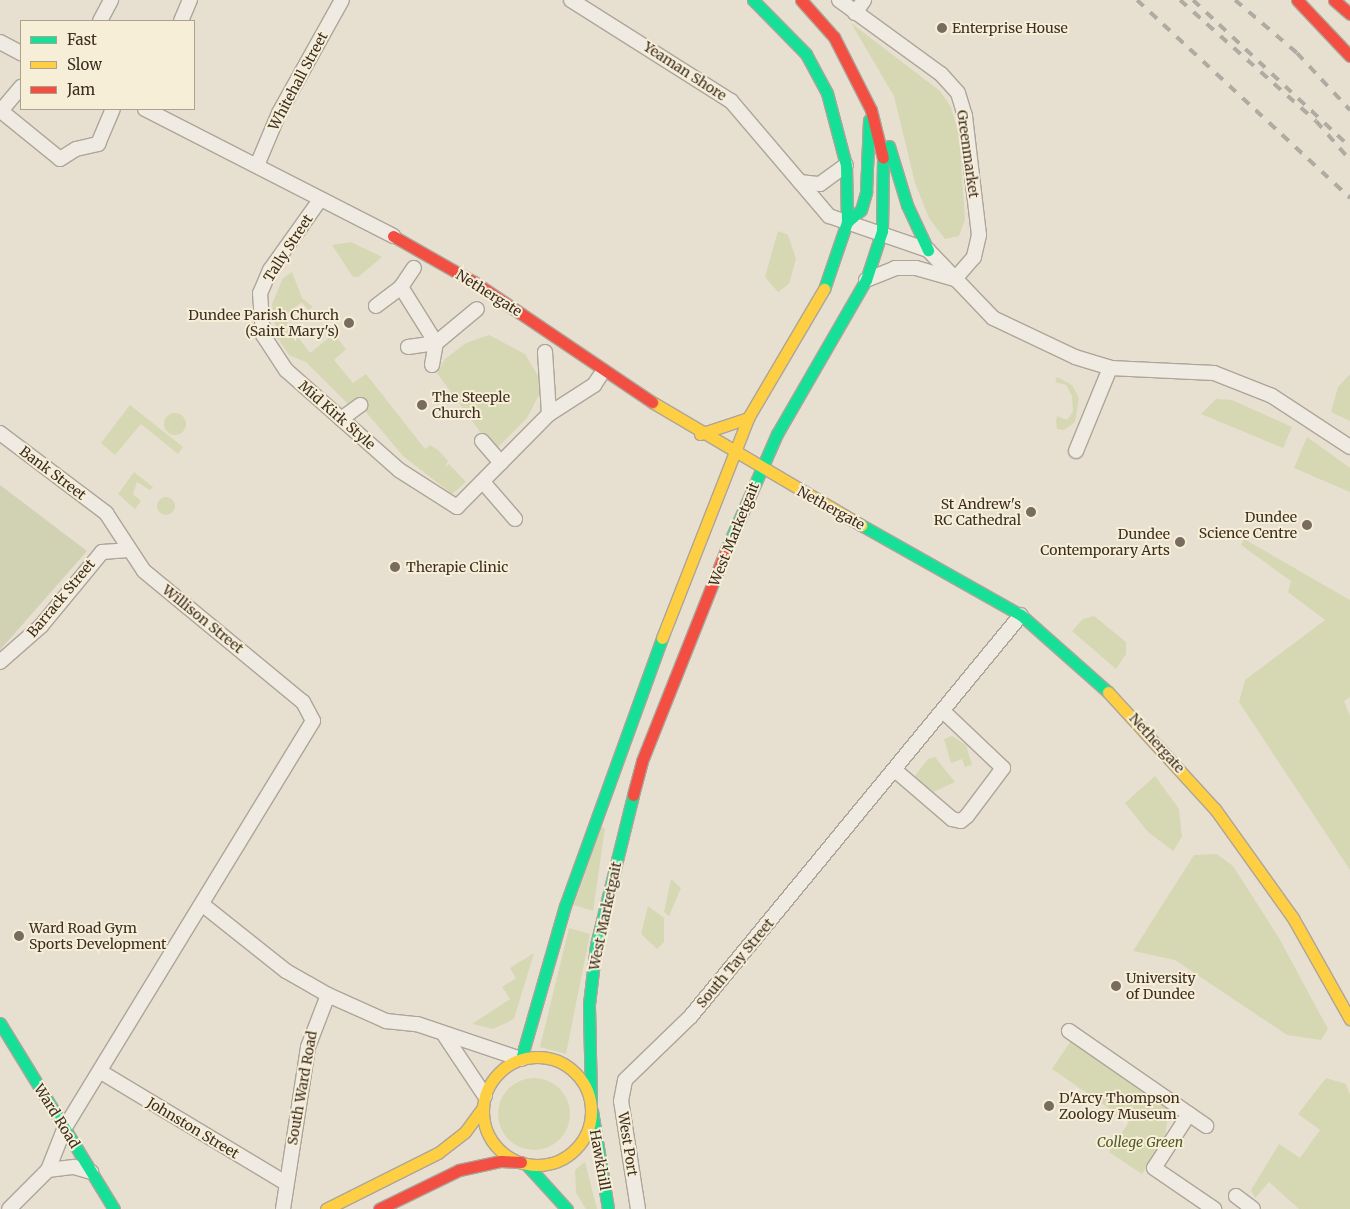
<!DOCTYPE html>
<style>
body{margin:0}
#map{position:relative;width:1350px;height:1209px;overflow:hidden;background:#e7e0d1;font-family:Merriweather,serif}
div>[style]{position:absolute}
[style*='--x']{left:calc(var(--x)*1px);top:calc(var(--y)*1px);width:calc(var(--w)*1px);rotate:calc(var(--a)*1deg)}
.green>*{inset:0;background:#d6d7b3}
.round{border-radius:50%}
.cemetery>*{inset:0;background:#d1d1b3}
.roads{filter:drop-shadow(1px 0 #ada599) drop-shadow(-1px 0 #ada599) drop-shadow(0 1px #ada599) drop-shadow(0 -1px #ada599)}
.street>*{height:14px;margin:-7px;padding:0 7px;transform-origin:7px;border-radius:7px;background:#efebe3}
.fast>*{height:11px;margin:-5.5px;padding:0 5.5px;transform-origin:5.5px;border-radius:5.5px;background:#16e098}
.slow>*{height:11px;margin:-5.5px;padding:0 5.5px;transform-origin:5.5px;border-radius:5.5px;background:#ffcf43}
.slow>.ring{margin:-5.5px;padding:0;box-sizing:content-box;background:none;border:11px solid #ffcf43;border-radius:50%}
.jam>*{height:11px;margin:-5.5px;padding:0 5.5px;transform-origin:5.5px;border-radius:5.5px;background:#f24e42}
.rail>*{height:4px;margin-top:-2px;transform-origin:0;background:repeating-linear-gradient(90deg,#afaaa2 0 9px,transparent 0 18px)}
.dots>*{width:14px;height:14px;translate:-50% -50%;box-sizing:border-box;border:2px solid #f7eed8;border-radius:50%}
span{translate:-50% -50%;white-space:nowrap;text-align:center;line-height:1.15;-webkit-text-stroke:4px #f7eed8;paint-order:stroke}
.poi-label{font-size:14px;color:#3d2e20}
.left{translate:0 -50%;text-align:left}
.right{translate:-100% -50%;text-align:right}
.street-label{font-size:14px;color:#3d2e20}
.park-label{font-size:14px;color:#4d5a26;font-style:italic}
.legend{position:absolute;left:20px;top:20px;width:175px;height:90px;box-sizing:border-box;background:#f7eed8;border:1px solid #ada18e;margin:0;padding:6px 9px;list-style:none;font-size:15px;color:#3d2e20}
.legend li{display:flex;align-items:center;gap:10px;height:25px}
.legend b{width:25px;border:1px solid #ada18e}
</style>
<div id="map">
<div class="green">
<i style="clip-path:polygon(851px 23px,940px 91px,951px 107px,959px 135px,965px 219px,959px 236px,945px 239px,929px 218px,915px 183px,894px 96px)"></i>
<i style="clip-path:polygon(778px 231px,788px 235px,796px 259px,789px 284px,778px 292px,765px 277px)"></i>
<i style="clip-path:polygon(351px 242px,382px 257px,358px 277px,353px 277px,332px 245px)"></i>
<i style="clip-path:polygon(292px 272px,302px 298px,313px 307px,308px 310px,302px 302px,283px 317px,310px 353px,334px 334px,346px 349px,334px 360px,353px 383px,366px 374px,425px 449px,430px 445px,438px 450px,448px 461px,445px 467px,449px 464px,466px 482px,452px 494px,403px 456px,360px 405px,348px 404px,306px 362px,289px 355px,277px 337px,272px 304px,283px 278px)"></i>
<i style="clip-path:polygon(489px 335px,525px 354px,541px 381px,541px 391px,527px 418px,494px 451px,437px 373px,445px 359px,466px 343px)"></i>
<i style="clip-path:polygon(1350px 374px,1350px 421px,1331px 412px,1338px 387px)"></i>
<i style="clip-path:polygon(1057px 377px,1072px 385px,1079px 398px,1075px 422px,1064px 430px,1057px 429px,1056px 421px,1057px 416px,1067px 420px,1073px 412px,1072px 396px,1066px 385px,1055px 382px)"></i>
<i style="clip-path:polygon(1216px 399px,1232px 400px,1292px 427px,1283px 448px,1201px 414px)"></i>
<i style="clip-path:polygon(130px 405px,183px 447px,178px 454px,141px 424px,115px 455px,101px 443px)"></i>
<i class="round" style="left:164px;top:413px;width:22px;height:22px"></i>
<i style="clip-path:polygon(1307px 437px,1350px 468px,1350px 492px,1294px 468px)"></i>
<i style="clip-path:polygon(134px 472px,153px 487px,150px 490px,137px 482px,133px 494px,141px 501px,135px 509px,118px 494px)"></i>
<i class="round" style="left:157px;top:497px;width:18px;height:18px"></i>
<i style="clip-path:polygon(1244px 539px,1350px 600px,1350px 697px,1344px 701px,1350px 716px,1350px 870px,1239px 702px,1245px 680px,1325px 620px,1288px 592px,1291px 581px,1241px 545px)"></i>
<i style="clip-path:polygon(1094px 616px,1126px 642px,1126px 654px,1116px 669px,1072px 631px,1083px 619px)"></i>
<i style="clip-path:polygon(952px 736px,966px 745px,972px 765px,965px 767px,962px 759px,951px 763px,944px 739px)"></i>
<i style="clip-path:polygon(935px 757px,955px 782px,929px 794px,914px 777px,928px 759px)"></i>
<i style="clip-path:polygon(1155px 776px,1179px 809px,1182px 837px,1173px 851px,1148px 832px,1125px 803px)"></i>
<i style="clip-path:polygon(601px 827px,605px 828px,593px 911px,574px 905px)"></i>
<i style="clip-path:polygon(1217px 854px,1233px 866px,1279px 938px,1328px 1029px,1321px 1040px,1287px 1035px,1175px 960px,1133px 951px,1194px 855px)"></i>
<i style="clip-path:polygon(671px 879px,681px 888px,669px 916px,664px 912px)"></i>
<i style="clip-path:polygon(648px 906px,664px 918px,664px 942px,657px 949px,641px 934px)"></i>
<i style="clip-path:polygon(569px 928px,590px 934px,566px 1054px,540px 1047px)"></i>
<i style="clip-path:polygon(534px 953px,514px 1019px,493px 1029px,472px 1024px,510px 999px,502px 987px,516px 978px,510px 968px)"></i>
<i style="clip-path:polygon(1072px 1039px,1163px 1101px,1168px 1113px,1165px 1139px,1142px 1174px,1109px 1152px,1129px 1122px,1052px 1069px)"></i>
<i class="round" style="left:498px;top:1078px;width:72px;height:72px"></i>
<i style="clip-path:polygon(1326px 1078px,1346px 1084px,1350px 1095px,1350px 1209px,1299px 1209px,1269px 1182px,1255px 1198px,1251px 1190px,1279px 1144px,1300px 1158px,1320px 1130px,1298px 1114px)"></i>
<i style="clip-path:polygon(585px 1162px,597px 1209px,586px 1209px,576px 1193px,575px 1170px)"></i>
</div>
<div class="cemetery">
<i style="clip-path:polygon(0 485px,87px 551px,0 650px)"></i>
</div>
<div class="roads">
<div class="street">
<i style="--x:571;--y:0;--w:189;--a:32.3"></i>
<i style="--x:731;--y:101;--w:151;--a:49.6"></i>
<i style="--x:829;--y:216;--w:105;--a:19"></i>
<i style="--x:928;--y:250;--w:94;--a:46.3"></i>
<i style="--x:993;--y:318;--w:91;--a:25.4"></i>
<i style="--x:1075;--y:357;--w:37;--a:17"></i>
<i style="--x:1110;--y:368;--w:104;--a:2.8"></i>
<i style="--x:1214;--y:373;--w:62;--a:21.6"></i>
<i style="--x:1272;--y:396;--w:93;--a:33.2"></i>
<i style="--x:839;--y:0;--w:126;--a:36"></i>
<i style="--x:941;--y:74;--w:25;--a:48"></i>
<i style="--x:958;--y:93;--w:24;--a:73"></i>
<i style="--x:965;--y:116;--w:120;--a:83.3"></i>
<i style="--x:979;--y:235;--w:23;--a:103"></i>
<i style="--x:974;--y:257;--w:29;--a:131"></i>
<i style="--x:855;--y:13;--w:16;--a:-55"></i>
<i style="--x:100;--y:21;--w:24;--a:-62"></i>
<i style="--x:181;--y:21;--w:23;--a:-67"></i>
<i style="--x:0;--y:42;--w:24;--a:28"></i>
<i style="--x:145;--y:109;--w:279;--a:27.1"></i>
<i style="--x:1;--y:111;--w:76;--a:39.1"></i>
<i style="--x:60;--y:159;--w:19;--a:-32"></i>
<i style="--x:76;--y:149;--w:23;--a:-13"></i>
<i style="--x:98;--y:144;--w:38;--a:-67"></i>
<i style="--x:0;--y:112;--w:33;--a:-50"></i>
<i style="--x:258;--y:163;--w:54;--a:-67.2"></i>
<i style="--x:279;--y:113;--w:129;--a:-60.9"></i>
<i style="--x:800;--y:182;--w:20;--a:6"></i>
<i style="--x:820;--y:184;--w:32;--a:-36"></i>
<i style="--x:317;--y:204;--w:81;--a:125.5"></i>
<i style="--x:270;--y:270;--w:25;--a:113"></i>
<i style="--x:260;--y:293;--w:42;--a:85.9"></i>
<i style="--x:263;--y:335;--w:42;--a:56.7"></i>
<i style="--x:286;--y:370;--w:151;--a:41.5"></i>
<i style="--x:399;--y:470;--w:69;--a:32.5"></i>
<i style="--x:866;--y:280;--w:31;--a:-22"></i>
<i style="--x:895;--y:268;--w:21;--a:0"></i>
<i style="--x:916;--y:268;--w:41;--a:15.8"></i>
<i style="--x:376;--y:306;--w:31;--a:-37"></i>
<i style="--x:408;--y:347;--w:28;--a:-8"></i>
<i style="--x:436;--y:343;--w:66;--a:-122"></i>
<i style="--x:401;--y:287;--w:23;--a:-56"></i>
<i style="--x:545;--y:352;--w:62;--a:86.3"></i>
<i style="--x:432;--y:365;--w:22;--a:-80"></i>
<i style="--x:436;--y:343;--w:53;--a:-39.7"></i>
<i style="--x:341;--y:419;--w:24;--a:-36"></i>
<i style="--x:0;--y:433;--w:133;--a:37"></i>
<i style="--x:106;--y:513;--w:69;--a:56.8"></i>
<i style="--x:144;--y:571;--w:206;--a:39.5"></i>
<i style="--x:303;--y:702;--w:21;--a:62"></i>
<i style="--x:313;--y:721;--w:476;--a:121.4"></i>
<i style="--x:65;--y:1127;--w:46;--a:111.6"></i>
<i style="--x:48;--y:1170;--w:55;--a:135"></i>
<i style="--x:482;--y:441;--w:29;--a:49"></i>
<i style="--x:1076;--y:451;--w:90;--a:-67.7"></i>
<i style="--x:483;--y:482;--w:49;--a:49.1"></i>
<i style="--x:457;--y:507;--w:131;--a:-45.3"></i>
<i style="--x:549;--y:414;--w:54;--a:-32.8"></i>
<i style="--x:594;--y:385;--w:11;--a:-56"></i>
<i style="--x:0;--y:662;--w:55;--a:-41.3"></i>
<i style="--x:41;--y:626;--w:96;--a:-50.5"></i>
<i style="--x:102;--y:552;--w:27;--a:-4"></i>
<i style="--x:896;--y:771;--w:74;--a:40.6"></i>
<i style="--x:952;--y:819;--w:9;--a:13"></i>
<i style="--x:961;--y:821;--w:8;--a:-40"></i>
<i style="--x:967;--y:816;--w:60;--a:-53.1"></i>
<i style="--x:1003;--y:768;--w:81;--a:-136.5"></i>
<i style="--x:203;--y:905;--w:106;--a:38.5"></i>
<i style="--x:286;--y:971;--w:48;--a:29.7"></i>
<i style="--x:328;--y:995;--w:64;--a:24.1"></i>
<i style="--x:386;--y:1021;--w:31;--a:6"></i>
<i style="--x:417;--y:1024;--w:110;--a:18.6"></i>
<i style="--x:1069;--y:1031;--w:167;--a:34.7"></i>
<i style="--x:445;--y:1036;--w:72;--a:56.3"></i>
<i style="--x:101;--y:1072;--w:216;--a:31"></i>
<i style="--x:1189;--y:1114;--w:64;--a:122.9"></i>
<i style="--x:1154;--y:1168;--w:73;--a:34.3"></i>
<i style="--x:48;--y:1170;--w:26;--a:-7"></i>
<i style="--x:74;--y:1167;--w:18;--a:16"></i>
<i style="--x:1236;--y:1196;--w:21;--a:37"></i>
<i style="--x:283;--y:1209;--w:164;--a:-81.2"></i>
<i style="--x:308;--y:1047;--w:56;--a:-69"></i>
<i style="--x:638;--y:1209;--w:109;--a:-98.9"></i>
<i style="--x:621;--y:1101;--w:21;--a:-79"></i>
<i style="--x:625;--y:1080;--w:92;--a:-44.1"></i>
<i style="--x:691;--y:1016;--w:519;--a:-50.55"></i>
</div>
<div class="fast">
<i style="--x:753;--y:0;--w:76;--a:45.5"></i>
<i style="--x:806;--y:54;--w:44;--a:61.7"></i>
<i style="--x:827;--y:93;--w:74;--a:75.2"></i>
<i style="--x:846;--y:165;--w:57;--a:89"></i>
<i style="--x:847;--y:222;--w:71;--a:108.9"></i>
<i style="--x:889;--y:146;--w:62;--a:73"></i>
<i style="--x:907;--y:205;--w:50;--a:65"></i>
<i style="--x:847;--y:222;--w:18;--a:-41"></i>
<i style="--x:861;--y:210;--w:19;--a:-74"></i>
<i style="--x:866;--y:192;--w:72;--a:-87.6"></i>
<i style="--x:861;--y:525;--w:184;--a:29.4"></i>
<i style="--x:1021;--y:615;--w:116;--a:41.5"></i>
<i style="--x:726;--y:550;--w:127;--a:-66.3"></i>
<i style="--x:777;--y:434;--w:178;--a:-60"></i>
<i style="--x:866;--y:280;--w:52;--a:-71.9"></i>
<i style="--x:882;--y:231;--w:73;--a:-89.2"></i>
<i style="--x:0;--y:1023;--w:218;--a:58.5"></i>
<i style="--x:521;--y:1059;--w:159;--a:-74"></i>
<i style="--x:565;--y:906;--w:285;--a:-70.1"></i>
<i style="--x:591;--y:1102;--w:98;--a:-91.2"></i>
<i style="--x:589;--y:1004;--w:59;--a:-83.2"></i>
<i style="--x:596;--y:945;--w:154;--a:-76.1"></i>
<i style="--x:592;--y:1111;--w:99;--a:80.7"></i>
<i style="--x:526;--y:1164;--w:61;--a:47.7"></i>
</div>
<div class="slow">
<i style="--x:652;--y:402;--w:243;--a:30.5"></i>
<i style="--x:700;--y:434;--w:51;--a:-18.4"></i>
<i style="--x:662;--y:638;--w:236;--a:-68.6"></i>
<i style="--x:748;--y:418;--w:150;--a:-59.5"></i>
<i style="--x:1108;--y:692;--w:159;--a:47.6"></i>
<i style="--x:1215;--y:809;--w:134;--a:54.4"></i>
<i style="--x:1293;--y:918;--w:116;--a:60.6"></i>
<i class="ring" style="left:483px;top:1057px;width:97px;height:97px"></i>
<i style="--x:326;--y:1209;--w:125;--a:-26.6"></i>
<i style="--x:438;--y:1153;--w:34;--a:-38"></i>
<i style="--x:465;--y:1132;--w:31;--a:-54"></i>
</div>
<div class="jam">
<i style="--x:801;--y:0;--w:50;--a:48.3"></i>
<i style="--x:834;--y:37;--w:82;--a:63.1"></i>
<i style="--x:871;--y:110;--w:49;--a:76"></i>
<i style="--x:1297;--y:0;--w:77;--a:46.6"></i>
<i style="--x:1334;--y:0;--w:21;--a:41"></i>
<i style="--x:393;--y:236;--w:93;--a:29.6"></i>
<i style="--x:474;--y:282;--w:215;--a:34"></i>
<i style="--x:633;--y:795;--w:35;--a:-75"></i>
<i style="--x:642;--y:761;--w:227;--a:-68.3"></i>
<i style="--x:379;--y:1209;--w:89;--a:-26"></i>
<i style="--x:459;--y:1170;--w:43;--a:-12.1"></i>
<i style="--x:501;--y:1161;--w:20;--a:3"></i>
</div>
</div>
<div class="rail">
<i style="--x:1137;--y:0;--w:291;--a:42.9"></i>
<i style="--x:1180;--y:0;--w:182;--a:41.7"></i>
<i style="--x:1316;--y:121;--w:52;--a:48.9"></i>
<i style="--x:1193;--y:0;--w:215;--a:43.1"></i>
<i style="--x:1235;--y:0;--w:82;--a:40.5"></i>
<i style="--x:1297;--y:53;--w:78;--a:47.1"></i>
</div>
<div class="dots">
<i style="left:942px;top:28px;background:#786c5e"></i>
<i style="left:349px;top:323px;background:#786c5e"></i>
<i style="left:422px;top:405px;background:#786c5e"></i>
<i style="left:1031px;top:512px;background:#786c5e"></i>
<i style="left:1307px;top:525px;background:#786c5e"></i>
<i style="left:1180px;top:542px;background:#786c5e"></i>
<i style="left:395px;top:567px;background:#786c5e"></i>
<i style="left:19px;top:936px;background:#786c5e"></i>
<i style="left:1116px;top:986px;background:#786c5e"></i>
<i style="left:1049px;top:1106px;background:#786c5e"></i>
</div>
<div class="poi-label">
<span class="left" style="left:952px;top:28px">Enterprise House</span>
<span class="right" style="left:339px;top:323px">Dundee Parish Church<br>(Saint Mary's)</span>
<span class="left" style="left:432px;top:405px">The Steeple<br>Church</span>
<span class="right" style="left:1021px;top:512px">St Andrew's<br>RC Cathedral</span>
<span class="right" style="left:1297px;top:525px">Dundee<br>Science Centre</span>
<span class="right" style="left:1170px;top:542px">Dundee<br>Contemporary Arts</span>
<span class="left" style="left:406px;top:567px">Therapie Clinic</span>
<span class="left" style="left:29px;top:936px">Ward Road Gym<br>Sports Development</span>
<span class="left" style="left:1126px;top:986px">University<br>of Dundee</span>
<span class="left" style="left:1059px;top:1106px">D'Arcy Thompson<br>Zoology Museum</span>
</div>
<div class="street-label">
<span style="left:685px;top:71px;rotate:33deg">Yeaman Shore</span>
<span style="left:298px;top:81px;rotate:-62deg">Whitehall Street</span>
<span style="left:968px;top:154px;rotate:82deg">Greenmarket</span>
<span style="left:288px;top:248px;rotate:-57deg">Tally Street</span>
<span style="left:489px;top:293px;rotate:32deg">Nethergate</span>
<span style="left:337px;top:415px;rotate:41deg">Mid Kirk Style</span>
<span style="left:53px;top:473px;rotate:37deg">Bank Street</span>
<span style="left:831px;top:508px;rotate:29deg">Nethergate</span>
<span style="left:734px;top:534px;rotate:-68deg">West Marketgait</span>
<span style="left:61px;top:598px;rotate:-50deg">Barrack Street</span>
<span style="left:203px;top:619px;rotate:39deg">Willison Street</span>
<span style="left:1157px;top:743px;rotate:48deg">Nethergate</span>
<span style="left:605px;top:916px;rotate:-78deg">West Marketgait</span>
<span style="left:735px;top:963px;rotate:-50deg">South Tay Street</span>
<span style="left:302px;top:1088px;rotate:-80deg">South Ward Road</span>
<span style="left:57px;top:1116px;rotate:58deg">Ward Road</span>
<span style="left:193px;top:1128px;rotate:31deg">Johnston Street</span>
<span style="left:628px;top:1144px;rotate:81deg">West Port</span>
<span style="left:600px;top:1160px;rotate:80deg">Hawkhill</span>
</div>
<div class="park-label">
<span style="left:1140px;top:1142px">College Green</span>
</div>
<ul class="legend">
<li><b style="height:6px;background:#16e098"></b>Fast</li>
<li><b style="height:6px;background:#ffcf43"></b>Slow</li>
<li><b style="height:6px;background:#f24e42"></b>Jam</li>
</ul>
</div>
